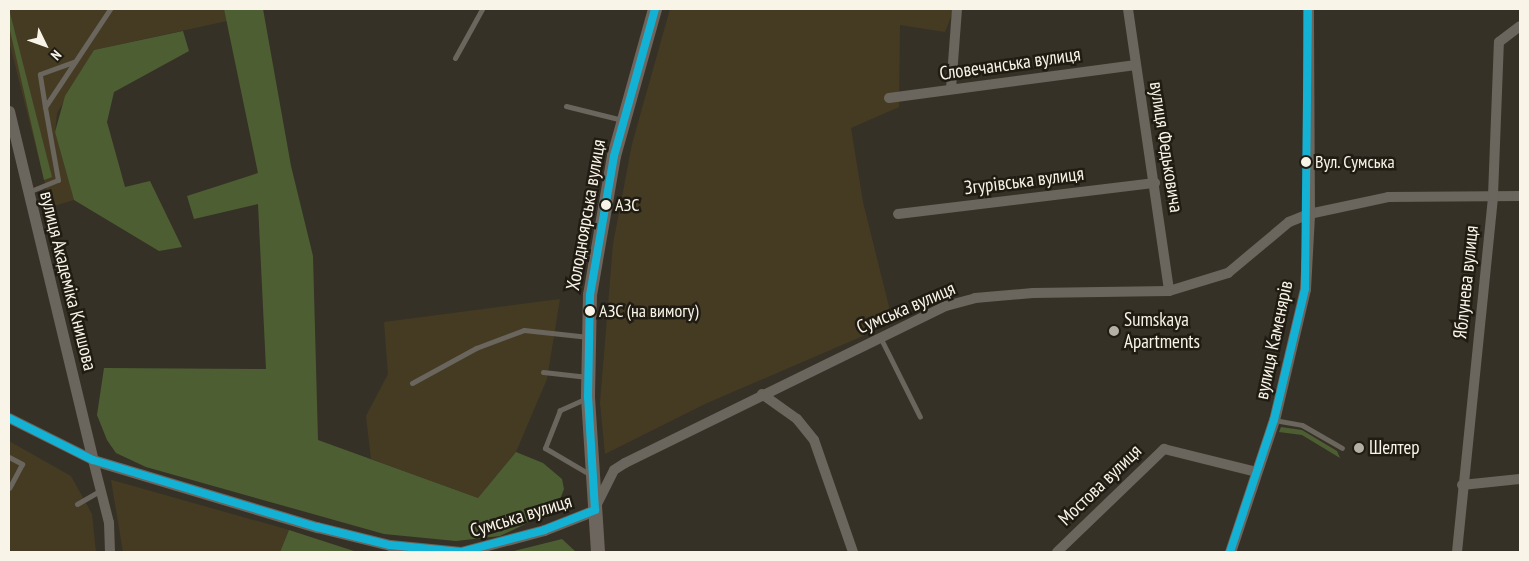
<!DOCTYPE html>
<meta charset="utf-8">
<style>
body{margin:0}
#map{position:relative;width:1529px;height:561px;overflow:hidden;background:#363126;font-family:"PT Sans Narrow",sans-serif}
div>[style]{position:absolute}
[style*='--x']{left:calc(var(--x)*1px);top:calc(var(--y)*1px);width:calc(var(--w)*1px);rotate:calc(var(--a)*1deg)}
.built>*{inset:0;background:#453b22}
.green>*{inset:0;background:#4d5f32}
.service>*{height:5px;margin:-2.5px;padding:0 2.5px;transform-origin:2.5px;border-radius:2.5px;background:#6a655d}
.minor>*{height:10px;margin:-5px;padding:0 5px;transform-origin:5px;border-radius:5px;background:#6a655d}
.tertiary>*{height:11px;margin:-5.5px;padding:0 5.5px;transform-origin:5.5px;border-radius:5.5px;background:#6a655d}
.secondary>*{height:14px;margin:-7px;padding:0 7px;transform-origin:7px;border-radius:7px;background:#6d665e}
.bus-1>*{height:8px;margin:-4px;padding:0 4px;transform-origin:4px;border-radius:4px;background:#13b2d5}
.dots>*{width:14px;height:14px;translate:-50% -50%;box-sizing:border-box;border:2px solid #201c13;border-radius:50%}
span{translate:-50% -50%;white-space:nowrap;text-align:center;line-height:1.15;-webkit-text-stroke:5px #201c13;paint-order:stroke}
.bus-label{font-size:18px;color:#f9f4e8}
.left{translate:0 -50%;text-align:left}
.street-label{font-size:19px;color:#f9f4e8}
.poi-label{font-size:19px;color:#f9f4e8}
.frame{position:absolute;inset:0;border:10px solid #f9f4e8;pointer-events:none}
.north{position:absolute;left:20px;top:20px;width:50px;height:50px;-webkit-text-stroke:4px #201c13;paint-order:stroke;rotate:132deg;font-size:14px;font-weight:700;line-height:20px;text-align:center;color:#f9f4e8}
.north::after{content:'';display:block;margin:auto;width:18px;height:22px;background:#f9f4e8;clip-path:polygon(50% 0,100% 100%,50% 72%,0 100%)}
</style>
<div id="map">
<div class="built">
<i style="clip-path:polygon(9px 9px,224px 9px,227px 21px,94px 50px,57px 113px,55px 132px,74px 200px,51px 207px,9px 41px)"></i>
<i style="clip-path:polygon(670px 9px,954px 9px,945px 32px,900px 25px,899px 107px,851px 128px,863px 202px,893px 323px,705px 404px,605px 454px,600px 403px,613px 244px,632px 144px)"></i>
<i style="clip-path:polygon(560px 299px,547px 379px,516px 452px,478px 498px,371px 459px,366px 416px,388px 374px,384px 322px)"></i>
<i style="clip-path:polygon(9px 441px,71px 476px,92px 514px,96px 552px,9px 552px)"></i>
<i style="clip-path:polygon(111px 480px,112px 480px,289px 530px,280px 552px,123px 552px)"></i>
</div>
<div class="green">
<i style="clip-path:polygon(9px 9px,52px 177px,44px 180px,9px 26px)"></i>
<i style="clip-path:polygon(224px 9px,263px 9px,291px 166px,313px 256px,318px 440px,478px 498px,516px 452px,543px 463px,562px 479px,564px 489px,558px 505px,540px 517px,500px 536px,456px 541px,384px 534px,146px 467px,116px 453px,107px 440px,97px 415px,104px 368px,266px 369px,258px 204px,194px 219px,187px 196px,258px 173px)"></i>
<i style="clip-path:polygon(183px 31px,189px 51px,114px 92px,107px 122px,125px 187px,150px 181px,182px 247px,159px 251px,74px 200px,55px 132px,65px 96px,94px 50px)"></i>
<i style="clip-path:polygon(1281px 427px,1302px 430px,1337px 451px,1340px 458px,1302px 435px,1279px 432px)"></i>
<i style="clip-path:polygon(289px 530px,357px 552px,280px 552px)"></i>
<i style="clip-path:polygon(562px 539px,576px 552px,510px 552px)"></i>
</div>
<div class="service">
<i style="--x:455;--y:58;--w:56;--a:-61.1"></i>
<i style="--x:566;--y:106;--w:58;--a:14"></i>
<i style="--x:45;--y:107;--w:33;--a:-99"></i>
<i style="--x:40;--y:74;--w:35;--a:-20"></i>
<i style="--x:28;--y:192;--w:32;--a:-22"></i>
<i style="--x:58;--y:180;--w:74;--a:-100.1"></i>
<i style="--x:45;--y:107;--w:118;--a:-56.4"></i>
<i style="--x:880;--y:337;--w:89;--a:63.4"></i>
<i style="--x:543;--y:372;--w:45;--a:6.3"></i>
<i style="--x:412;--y:383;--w:73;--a:-28.7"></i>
<i style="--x:476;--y:348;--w:51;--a:-20.6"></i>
<i style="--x:524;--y:330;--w:65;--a:6.1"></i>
<i style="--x:587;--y:398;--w:30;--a:156"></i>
<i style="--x:560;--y:410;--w:41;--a:111.5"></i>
<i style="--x:545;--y:448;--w:53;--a:30.4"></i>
<i style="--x:1274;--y:420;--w:28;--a:10"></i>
<i style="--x:1302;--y:425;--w:46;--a:29.9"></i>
<i style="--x:9;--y:457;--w:15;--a:28"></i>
<i style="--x:22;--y:464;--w:27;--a:118"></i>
<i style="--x:77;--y:504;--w:28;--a:-30"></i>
</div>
<div class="minor">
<i style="--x:1128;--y:9;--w:285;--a:81.7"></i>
<i style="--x:951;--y:89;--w:80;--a:-85.7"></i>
<i style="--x:889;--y:98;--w:249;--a:-7.6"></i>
<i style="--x:898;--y:214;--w:259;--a:-6.9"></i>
<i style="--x:762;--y:394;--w:43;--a:35.5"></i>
<i style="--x:797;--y:419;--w:27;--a:51"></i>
<i style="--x:814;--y:440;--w:119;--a:70.8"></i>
<i style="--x:9;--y:418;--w:94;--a:26.6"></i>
<i style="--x:93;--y:460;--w:65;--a:75.7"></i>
<i style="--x:109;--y:523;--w:29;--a:88"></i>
<i style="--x:1462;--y:485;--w:58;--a:-5.9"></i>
<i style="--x:596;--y:506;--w:40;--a:-63.4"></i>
<i style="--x:614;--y:470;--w:13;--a:-32"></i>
<i style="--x:625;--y:463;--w:357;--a:-26.1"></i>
<i style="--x:946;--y:306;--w:30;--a:-15"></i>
<i style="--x:975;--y:298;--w:58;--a:-4.9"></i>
<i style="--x:1033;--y:293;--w:136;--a:-0.8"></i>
<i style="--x:1169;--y:291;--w:62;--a:-17"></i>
<i style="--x:1228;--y:273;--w:80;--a:-39.9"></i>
<i style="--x:1289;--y:222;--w:22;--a:-22"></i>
<i style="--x:1309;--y:214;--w:81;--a:-12.1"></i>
<i style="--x:1388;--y:197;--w:132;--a:-0.4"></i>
<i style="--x:1057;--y:552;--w:149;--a:-43.9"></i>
<i style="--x:1164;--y:449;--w:96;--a:13.9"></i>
<i style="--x:1457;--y:552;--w:358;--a:-84.2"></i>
<i style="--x:1493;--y:196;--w:154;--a:-87.8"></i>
<i style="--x:1499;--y:42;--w:26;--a:-37"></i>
</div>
<div class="tertiary">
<i style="--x:9;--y:111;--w:359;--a:76.5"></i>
<i style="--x:93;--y:460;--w:234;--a:16.7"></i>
<i style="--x:317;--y:527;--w:75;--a:13.9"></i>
<i style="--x:390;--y:545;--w:71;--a:5.6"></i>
<i style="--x:461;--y:552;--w:86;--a:-14.8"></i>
<i style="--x:544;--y:530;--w:55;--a:-21.4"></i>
<i style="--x:1230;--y:552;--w:139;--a:-71.6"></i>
<i style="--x:1274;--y:420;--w:135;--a:-76.7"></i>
<i style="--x:1305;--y:289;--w:75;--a:-86.9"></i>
<i style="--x:1309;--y:214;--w:205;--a:-90.3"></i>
</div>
<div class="secondary">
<i style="--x:598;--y:552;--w:155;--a:-93.7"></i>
<i style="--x:588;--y:397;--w:102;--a:-88.9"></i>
<i style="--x:590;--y:295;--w:141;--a:-80.2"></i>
<i style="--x:614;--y:156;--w:153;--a:-74.4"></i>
</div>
<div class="bus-1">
<i style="--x:9;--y:418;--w:94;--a:26.6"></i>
<i style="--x:93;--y:460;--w:234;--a:16.7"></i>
<i style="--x:317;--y:527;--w:75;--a:13.9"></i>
<i style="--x:390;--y:545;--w:71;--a:5.6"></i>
<i style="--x:461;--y:552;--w:86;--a:-14.8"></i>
<i style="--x:544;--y:530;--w:55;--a:-21.4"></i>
<i style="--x:595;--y:510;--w:113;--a:-93.5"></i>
<i style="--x:588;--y:397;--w:102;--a:-88.9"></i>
<i style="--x:590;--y:295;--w:141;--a:-80.2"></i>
<i style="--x:614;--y:156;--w:153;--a:-74.4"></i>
<i style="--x:1230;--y:552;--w:139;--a:-71.6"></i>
<i style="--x:1274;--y:420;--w:135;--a:-76.7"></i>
<i style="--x:1305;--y:289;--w:280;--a:-89.4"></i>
</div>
<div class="dots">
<i style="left:1306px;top:162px;background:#f9f4e8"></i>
<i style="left:606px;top:205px;background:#f9f4e8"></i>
<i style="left:590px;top:311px;background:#f9f4e8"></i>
<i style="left:1114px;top:331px;background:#b5b0a4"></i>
<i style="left:1359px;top:448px;background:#b5b0a4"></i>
</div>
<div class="bus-label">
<span class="left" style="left:1315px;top:162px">Вул. Сумська</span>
<span class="left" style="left:615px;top:205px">АЗС</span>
<span class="left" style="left:599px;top:311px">АЗС (на вимогу)</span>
</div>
<div class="street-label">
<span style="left:1010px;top:64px;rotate:-8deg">Словечанська вулиця</span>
<span style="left:1166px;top:147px;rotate:81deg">вулиця Федьковича</span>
<span style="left:1024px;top:181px;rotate:-7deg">Згурівська вулиця</span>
<span style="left:586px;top:215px;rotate:-80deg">Холодноярська вулиця</span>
<span style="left:68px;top:281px;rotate:76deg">вулиця Академіка Книшова</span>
<span style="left:1466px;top:282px;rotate:-84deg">Яблунева вулиця</span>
<span style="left:906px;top:308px;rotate:-23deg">Сумська вулиця</span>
<span style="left:1274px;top:340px;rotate:-78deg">вулиця Каменярів</span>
<span style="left:1100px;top:485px;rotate:-44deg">Мостова вулиця</span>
<span style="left:521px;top:516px;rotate:-17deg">Сумська вулиця</span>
</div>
<div class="poi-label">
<span class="left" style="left:1124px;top:331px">Sumskaya<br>Apartments</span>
<span class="left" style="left:1369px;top:448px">Шелтер</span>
</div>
<div class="frame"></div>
<div class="north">N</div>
</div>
